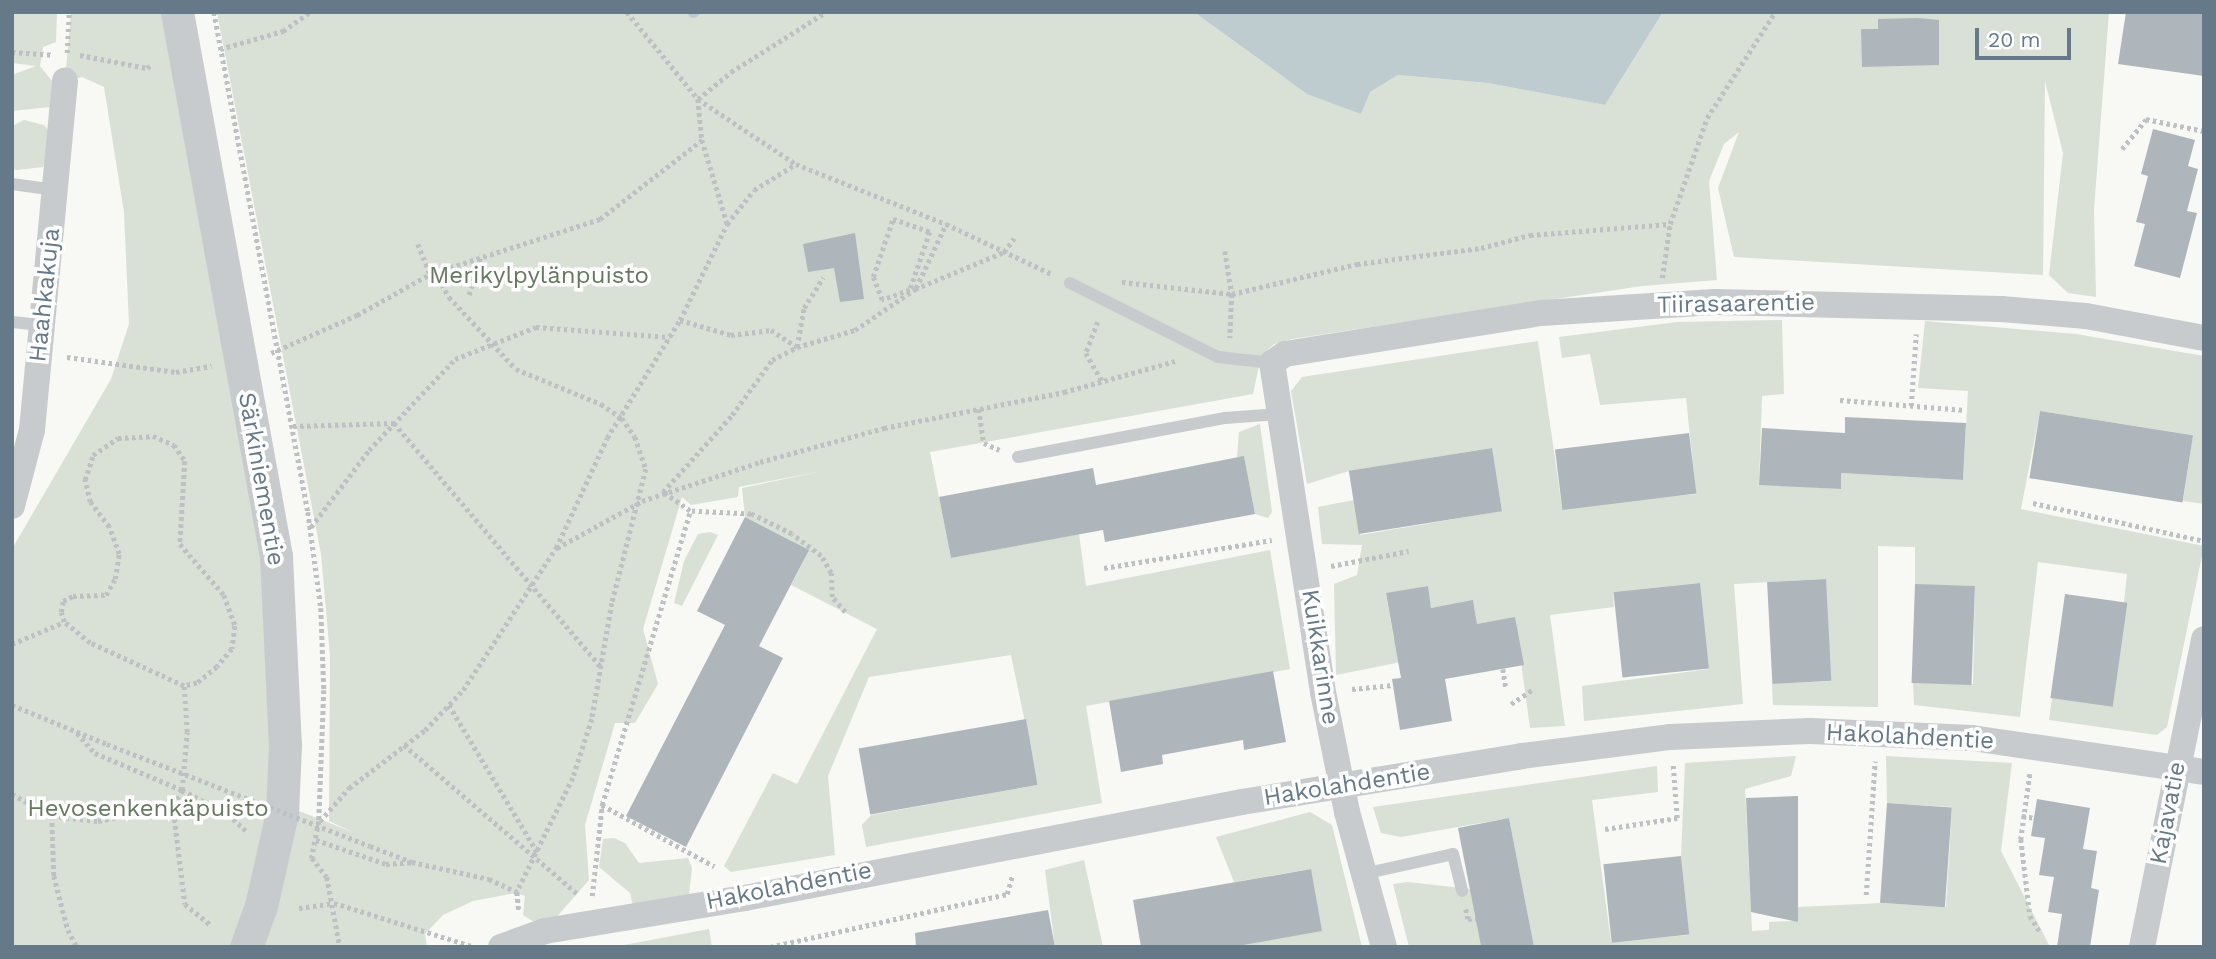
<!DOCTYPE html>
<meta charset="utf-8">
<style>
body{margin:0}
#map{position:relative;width:2216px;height:959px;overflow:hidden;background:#f8f8f4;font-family:"Work Sans",sans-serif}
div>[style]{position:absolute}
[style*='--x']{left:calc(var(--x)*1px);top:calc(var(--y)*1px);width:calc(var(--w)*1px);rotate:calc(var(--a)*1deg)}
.green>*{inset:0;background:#d9e0d5}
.water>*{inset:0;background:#becbcf}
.stream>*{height:10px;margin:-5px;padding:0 5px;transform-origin:5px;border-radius:5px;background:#becbcf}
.building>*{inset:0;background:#aeb6bc;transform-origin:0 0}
.path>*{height:4.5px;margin-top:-2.25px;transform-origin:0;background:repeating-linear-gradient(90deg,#bec1c3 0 3.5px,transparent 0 7px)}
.service>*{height:12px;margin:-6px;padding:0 6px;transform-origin:6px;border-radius:6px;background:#c7cbce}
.minor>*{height:26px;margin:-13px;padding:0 13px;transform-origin:13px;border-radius:13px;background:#c7cbce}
.tertiary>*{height:33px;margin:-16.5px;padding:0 16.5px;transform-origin:16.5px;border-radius:16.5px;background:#c7cbce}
.path-bridge>*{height:4.5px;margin-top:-2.25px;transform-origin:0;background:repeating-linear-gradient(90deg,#bec1c3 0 3.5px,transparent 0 7px)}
span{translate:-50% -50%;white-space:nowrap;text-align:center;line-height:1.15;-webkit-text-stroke:7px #fff;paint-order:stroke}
.park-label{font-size:24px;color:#667960}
.street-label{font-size:24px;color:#657988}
.frame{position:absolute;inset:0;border:14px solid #657988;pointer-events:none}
.scale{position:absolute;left:1975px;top:28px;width:96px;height:32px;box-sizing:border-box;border:4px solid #657988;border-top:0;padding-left:9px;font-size:21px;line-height:24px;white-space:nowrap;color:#657988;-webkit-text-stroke:5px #fff;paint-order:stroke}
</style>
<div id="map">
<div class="green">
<i style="clip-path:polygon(12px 12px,57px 12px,56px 42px,43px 47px,40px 66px,52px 81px,50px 107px,12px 111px,12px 75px,36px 66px,12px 63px)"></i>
<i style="clip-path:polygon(71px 12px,174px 12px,274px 556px,284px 805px,355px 833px,329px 821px,330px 656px,321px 554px,217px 12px,1194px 12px,1307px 94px,1370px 92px,1398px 75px,1488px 83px,1605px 105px,1663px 12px,2109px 12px,2094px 209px,2096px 297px,2068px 293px,2049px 275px,2063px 153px,2045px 81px,2043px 275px,1734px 257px,1718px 188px,1739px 132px,1724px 144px,1709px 181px,1717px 280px,1642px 286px,1292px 339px,1274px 344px,1261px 356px,1253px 394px,930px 452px,951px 558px,1079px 534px,1086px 586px,1270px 550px,1290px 669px,1086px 706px,1102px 803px,866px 847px,862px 825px,871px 815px,1038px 785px,1011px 655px,869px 677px,828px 776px,835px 855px,731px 872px,724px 866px,773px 773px,797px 784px,877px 629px,791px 585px,803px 562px,791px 550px,792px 541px,745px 517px,742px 488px,823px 471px,739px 487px,738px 497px,691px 505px,682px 497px,643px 629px,658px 684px,635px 723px,615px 723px,585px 825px,589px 880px,553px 921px,536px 923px,523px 915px,525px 896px,516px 893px,473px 901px,443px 915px,425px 934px,427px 947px,12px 947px,12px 549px,111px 379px,129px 324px,124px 212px,104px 87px,82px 77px,65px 81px)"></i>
<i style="clip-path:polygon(24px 120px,44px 125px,54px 138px,43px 167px,17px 170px,12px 169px,12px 126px)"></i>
<i style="clip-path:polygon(1782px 320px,1784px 394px,1762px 396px,1759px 484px,1840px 489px,1841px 473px,1963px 480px,1968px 391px,1918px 388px,1925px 321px,2076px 334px,2204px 356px,2204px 504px,2183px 501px,2193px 435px,2040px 411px,2021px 509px,2204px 546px,2167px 727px,2157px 735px,2049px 720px,2052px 698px,2113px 706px,2127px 574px,2038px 562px,2020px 717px,1914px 705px,1913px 683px,1973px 684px,1975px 586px,1915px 585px,1915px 547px,1878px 546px,1878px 707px,1773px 705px,1772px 684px,1831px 681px,1825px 579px,1734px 584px,1743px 704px,1584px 721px,1582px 686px,1709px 669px,1699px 583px,1613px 592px,1614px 607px,1550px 615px,1565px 726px,1530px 728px,1515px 618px,1477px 624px,1473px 601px,1431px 608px,1427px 586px,1386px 594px,1394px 640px,1436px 655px,1336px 675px,1334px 584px,1357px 575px,1362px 545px,1322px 544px,1318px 507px,1354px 500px,1360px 535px,1502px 511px,1491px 448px,1349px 471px,1307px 484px,1291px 391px,1302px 377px,1538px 341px,1562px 507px,1696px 494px,1686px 398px,1600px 405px,1590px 354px,1562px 358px,1559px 337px,1677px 322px)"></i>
<i style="clip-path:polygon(1260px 424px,1272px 512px,1268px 518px,1255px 514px,1244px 457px,1237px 457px,1239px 432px)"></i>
<i style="clip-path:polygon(710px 532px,718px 535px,682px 606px,674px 603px,684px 561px,698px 534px)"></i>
<i style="clip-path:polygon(1796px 756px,1791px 776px,1745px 789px,1752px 931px,1769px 930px,1769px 922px,1792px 921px,1798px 907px,1882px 903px,1946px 907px,1952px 807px,1887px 803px,1886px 756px,2012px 763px,2001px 851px,2050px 947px,1534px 947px,1509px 818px,1401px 837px,1381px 833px,1373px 807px,1657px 766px,1658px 792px,1592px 800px,1611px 942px,1689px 935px,1681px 856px,1685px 763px)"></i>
<i style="clip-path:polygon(1310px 812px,1332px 825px,1362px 947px,1232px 947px,1321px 930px,1310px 869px,1234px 882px,1216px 837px)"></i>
<i style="clip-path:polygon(614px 838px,625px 843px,639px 863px,688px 858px,692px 868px,689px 894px,633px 906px,630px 893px,599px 867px,603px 839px)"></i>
<i style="clip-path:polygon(1084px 860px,1103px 947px,1055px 947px,1045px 870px)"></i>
<i style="clip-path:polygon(1408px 882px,1470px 889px,1481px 947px,1409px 947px,1393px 884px)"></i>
<i style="clip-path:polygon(709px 929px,712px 947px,614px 947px)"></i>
</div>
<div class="water">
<i style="clip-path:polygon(1194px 12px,1663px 12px,1605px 105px,1488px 83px,1398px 75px,1370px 92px,1361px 114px,1307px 94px)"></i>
</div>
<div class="stream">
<i style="--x:693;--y:13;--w:2;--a:-27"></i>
</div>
<div class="building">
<i style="clip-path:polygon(2126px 12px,2204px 12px,2204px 76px,2118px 64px)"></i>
<i style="clip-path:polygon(1918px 18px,1939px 20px,1939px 65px,1862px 67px,1861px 29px,1878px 29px,1878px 19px)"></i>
<i style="clip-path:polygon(2153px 129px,2195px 140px,2188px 166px,2198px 169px,2187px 211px,2197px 213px,2180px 278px,2134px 266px,2145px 224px,2136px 222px,2148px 176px,2141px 174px)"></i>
<i style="clip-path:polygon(855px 233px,864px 299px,840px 302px,834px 268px,808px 272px,803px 244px)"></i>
<i style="left:2040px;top:411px;width:155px;height:68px;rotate:9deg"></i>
<i style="clip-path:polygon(1845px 417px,1966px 423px,1963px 480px,1841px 473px,1841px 489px,1759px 485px,1762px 428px,1845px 433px)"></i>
<i style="left:1689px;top:433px;width:61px;height:135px;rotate:83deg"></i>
<i style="left:1492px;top:448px;width:64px;height:145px;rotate:81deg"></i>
<i style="clip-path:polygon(1244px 456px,1255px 514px,1105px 542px,1103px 530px,951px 558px,939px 497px,1093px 468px,1096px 485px)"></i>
<i style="clip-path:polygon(745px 517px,809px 550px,759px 646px,783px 658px,686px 847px,626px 816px,725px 625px,697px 611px)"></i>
<i style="left:1826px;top:579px;width:102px;height:59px;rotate:87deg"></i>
<i style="left:1700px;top:583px;width:86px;height:87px;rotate:84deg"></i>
<i style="left:1915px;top:584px;width:60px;height:99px;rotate:2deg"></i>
<i style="clip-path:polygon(1428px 586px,1431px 608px,1473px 600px,1477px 624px,1515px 617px,1524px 665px,1445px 679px,1452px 721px,1400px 730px,1392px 679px,1401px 678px,1386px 593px)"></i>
<i style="left:2065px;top:594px;width:63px;height:105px;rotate:8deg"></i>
<i style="clip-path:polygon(1273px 671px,1286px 742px,1244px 750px,1243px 740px,1162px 755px,1163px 764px,1121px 772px,1109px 701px)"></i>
<i style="left:1026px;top:719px;width:67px;height:170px;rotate:80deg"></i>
<i style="clip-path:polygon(1798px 796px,1798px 922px,1751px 912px,1746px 798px)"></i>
<i style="clip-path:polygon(2037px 799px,2090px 808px,2083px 849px,2097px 851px,2091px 888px,2099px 890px,2090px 947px,2057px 947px,2062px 914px,2048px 912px,2054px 877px,2039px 875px,2045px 838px,2031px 836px)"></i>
<i style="left:1887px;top:803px;width:65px;height:100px;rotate:4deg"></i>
<i style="left:1509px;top:818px;width:131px;height:52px;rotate:79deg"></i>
<i style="left:1681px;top:856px;width:79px;height:78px;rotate:84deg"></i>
<i style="clip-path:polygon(1311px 869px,1322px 931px,1232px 947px,1141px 947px,1133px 900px)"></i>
<i style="clip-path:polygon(1048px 910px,1055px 947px,916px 947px,915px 933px)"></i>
</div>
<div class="path">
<i style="--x:214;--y:12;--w:509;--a:79.35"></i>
<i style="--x:308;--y:512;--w:97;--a:82.3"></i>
<i style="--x:321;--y:608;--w:82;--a:87.9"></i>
<i style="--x:324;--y:690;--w:131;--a:92.2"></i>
<i style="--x:319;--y:821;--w:38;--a:101"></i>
<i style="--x:312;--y:858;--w:24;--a:52"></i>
<i style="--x:327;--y:877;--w:71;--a:79.5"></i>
<i style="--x:627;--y:12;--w:112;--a:50.8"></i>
<i style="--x:698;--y:99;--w:118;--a:33.6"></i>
<i style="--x:796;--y:164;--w:162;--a:21.8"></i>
<i style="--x:946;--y:224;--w:117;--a:25.3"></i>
<i style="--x:220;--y:49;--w:66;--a:-15.9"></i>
<i style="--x:283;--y:31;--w:33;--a:-35"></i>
<i style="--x:12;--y:52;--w:39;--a:4"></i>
<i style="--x:67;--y:53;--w:41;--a:-87.2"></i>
<i style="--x:80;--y:55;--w:68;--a:11"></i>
<i style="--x:147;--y:68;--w:7;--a:-34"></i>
<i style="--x:698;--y:99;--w:43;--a:-39.3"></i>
<i style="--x:731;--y:72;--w:112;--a:-32.3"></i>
<i style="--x:698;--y:99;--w:41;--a:84.4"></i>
<i style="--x:702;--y:140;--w:87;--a:73.2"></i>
<i style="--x:2122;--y:149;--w:38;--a:-51"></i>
<i style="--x:2146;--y:119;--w:59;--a:11.7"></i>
<i style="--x:893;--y:219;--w:39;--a:19"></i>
<i style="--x:930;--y:232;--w:61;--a:109"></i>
<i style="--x:910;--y:290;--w:30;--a:160"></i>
<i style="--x:882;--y:300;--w:25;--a:-111"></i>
<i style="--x:873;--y:277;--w:61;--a:-71"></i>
<i style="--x:418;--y:244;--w:32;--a:68"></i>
<i style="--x:1225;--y:251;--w:44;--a:80.8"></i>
<i style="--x:1232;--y:294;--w:44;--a:92.6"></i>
<i style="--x:435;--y:272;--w:29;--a:61"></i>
<i style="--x:449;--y:297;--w:98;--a:47.1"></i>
<i style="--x:516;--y:369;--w:92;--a:22.4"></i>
<i style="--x:601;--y:404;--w:25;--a:34"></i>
<i style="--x:622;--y:418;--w:23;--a:56"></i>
<i style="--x:635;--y:437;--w:34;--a:71"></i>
<i style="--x:646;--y:469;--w:138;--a:104.2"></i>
<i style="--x:612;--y:603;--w:118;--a:99.8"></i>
<i style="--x:592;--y:719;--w:62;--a:107.9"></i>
<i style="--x:573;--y:778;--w:127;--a:116.2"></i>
<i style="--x:1662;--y:278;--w:55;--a:-81.6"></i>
<i style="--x:1670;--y:224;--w:112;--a:-70.8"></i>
<i style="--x:1707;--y:118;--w:126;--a:-57.3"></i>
<i style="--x:1122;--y:282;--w:111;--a:6.2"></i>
<i style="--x:1232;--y:294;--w:129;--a:-13.5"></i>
<i style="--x:1357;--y:264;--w:125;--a:-7.4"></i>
<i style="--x:1481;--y:248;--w:51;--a:-14.9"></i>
<i style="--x:1530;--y:235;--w:140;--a:-4.5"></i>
<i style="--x:916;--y:288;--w:71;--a:-64.9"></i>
<i style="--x:469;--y:295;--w:42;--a:-73.3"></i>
<i style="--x:680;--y:320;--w:53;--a:16.4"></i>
<i style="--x:731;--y:335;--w:40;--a:-7.1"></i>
<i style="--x:771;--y:330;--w:31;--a:33"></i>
<i style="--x:797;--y:347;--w:40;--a:-80"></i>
<i style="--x:804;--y:308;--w:36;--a:-58"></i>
<i style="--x:1098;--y:322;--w:33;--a:111"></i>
<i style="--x:1086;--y:353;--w:32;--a:60"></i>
<i style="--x:271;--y:353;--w:94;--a:-23.8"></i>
<i style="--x:357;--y:315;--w:84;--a:-29.3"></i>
<i style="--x:430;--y:274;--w:179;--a:-17.9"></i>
<i style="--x:600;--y:219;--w:129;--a:-37.8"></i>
<i style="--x:67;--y:357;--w:110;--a:7.8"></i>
<i style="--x:176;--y:372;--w:36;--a:-10"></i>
<i style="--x:1840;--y:400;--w:123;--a:4.6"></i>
<i style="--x:1911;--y:406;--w:72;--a:-86"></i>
<i style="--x:979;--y:409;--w:34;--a:82"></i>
<i style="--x:984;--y:443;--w:17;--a:24"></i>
<i style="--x:394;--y:423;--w:319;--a:49.7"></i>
<i style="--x:293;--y:426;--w:100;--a:-1.7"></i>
<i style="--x:2033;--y:503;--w:175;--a:12.5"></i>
<i style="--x:311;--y:527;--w:96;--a:-53"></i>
<i style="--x:369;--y:450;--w:125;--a:-46.6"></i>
<i style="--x:455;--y:359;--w:87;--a:-21.6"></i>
<i style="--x:536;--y:327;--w:134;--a:4.3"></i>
<i style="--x:557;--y:548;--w:97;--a:-28.9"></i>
<i style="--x:642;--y:501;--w:124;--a:-18.3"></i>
<i style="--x:760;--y:462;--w:129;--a:-15.3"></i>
<i style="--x:884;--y:428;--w:184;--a:-11.3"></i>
<i style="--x:1064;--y:392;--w:115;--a:-15.6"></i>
<i style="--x:1331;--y:566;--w:79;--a:-10.9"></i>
<i style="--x:1104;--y:568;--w:170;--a:-9.5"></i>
<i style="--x:845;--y:612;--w:20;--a:-131"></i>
<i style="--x:832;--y:597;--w:24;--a:-92"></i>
<i style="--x:831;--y:573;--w:20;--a:-120"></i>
<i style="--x:821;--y:556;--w:36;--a:-143"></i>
<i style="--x:792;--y:534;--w:46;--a:-154"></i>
<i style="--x:751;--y:514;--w:61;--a:-177.2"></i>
<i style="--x:690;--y:511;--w:33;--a:-145"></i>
<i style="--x:663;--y:492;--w:103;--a:-48.1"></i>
<i style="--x:732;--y:415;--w:68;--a:-54"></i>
<i style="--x:772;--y:360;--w:28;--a:-27"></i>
<i style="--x:797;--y:347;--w:60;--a:-16.3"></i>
<i style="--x:855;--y:330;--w:73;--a:-34.3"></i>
<i style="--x:915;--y:289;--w:96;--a:-22.6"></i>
<i style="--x:1004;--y:252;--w:17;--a:-54"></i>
<i style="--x:12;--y:644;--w:56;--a:-22.9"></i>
<i style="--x:1503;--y:669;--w:19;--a:81"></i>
<i style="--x:1352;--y:689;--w:41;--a:-5.6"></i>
<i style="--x:1511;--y:704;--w:25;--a:-34"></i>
<i style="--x:12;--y:705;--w:103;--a:22.3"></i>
<i style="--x:449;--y:705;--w:173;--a:59"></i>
<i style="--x:77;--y:733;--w:27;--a:48"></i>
<i style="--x:95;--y:753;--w:95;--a:23"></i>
<i style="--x:182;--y:790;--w:58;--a:-85.1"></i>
<i style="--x:187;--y:732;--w:46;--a:-93.7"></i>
<i style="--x:184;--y:686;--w:103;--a:-155.4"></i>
<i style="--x:90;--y:643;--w:33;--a:-141"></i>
<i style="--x:64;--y:622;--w:10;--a:-107"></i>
<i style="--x:61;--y:612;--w:11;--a:-80"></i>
<i style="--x:63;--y:601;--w:11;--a:-27"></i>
<i style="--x:73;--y:596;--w:33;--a:-2"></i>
<i style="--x:106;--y:595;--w:18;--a:-61"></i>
<i style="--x:115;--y:579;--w:25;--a:-81"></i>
<i style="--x:119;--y:554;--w:29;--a:-110"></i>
<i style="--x:109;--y:527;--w:31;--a:-127"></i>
<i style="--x:90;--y:502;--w:23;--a:-103"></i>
<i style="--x:85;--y:480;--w:26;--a:-72"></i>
<i style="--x:93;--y:455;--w:30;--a:-34"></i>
<i style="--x:118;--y:438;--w:35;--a:-3"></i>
<i style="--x:153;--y:436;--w:23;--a:23"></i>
<i style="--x:174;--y:445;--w:19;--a:55"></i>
<i style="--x:185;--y:461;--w:83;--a:93.4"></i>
<i style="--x:180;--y:544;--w:67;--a:49.2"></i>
<i style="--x:224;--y:595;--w:33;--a:70"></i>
<i style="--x:235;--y:626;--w:23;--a:97"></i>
<i style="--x:232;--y:649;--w:23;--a:130"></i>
<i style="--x:217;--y:667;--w:26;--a:141"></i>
<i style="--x:197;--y:683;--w:13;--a:167"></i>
<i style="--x:404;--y:745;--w:230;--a:40.6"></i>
<i style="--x:2030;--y:774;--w:66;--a:97.9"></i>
<i style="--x:2021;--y:839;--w:78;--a:83.3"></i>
<i style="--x:2030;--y:916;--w:19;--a:58"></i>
<i style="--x:12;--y:794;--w:46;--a:28.8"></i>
<i style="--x:52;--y:816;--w:46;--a:6.2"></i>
<i style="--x:98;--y:821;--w:77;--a:-12"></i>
<i style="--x:173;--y:805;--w:17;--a:-59"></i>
<i style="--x:182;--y:790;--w:52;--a:27.6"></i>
<i style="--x:228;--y:814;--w:25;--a:43"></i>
<i style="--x:173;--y:805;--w:100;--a:83.1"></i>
<i style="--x:185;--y:904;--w:33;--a:39"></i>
<i style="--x:602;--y:805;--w:128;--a:28.6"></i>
<i style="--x:52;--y:816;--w:60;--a:88.1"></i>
<i style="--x:54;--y:876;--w:56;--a:75.5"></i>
<i style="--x:68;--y:930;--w:19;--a:62"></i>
<i style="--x:2022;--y:816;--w:12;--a:9"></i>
<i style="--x:320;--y:821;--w:44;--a:-48.7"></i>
<i style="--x:349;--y:788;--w:96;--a:-37.3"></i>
<i style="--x:425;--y:730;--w:55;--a:-46.5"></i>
<i style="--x:463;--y:690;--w:170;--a:-56.8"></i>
<i style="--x:556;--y:548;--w:121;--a:-65.1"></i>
<i style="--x:607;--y:438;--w:139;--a:-58.3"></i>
<i style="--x:680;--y:320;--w:107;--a:-63.9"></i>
<i style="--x:727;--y:224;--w:43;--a:-51.5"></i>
<i style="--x:754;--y:190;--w:49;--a:-31.8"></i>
<i style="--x:1605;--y:829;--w:73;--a:-8.7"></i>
<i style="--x:1677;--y:818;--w:53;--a:-94.3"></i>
<i style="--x:316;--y:840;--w:74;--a:18.9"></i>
<i style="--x:386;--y:864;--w:26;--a:-4"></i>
<i style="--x:370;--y:846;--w:45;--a:20.9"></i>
<i style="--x:412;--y:862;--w:79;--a:12.4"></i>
<i style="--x:489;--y:879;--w:31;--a:25"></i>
<i style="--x:517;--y:892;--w:19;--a:84"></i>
<i style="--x:1866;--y:895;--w:134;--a:-86.2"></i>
<i style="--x:592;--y:896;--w:92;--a:-83.7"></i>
<i style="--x:602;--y:805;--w:307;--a:-73.3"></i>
<i style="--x:299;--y:908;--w:35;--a:-8"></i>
<i style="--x:334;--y:903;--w:147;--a:17.4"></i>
<i style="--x:1466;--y:909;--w:10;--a:79"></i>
<i style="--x:1468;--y:919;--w:8;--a:-7"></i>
<i style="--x:770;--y:947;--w:243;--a:-12.6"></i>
<i style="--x:1007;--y:894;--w:19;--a:-74"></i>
</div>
<div class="service">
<i style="--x:12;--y:184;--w:44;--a:7.8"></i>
<i style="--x:1070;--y:283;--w:165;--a:26.6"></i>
<i style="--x:1218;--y:357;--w:54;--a:6.3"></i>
<i style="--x:12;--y:322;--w:29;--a:6"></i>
<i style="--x:1018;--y:457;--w:211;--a:-10.7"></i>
<i style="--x:1225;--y:418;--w:55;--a:-4.2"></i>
<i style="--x:1363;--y:874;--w:92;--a:-12.5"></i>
<i style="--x:1453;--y:854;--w:38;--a:76"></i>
</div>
<div class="minor">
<i style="--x:12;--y:506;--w:79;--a:-75.3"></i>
<i style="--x:32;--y:430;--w:351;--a:-84.6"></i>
<i style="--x:501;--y:947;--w:47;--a:-20"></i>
<i style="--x:545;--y:931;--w:203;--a:-9.4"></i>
<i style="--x:745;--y:898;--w:506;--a:-10.93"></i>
<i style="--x:1242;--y:802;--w:284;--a:-9.3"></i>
<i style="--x:1522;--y:756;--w:150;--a:-7.3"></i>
<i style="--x:1671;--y:737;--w:139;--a:-2.5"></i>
<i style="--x:1810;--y:731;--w:162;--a:2.5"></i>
<i style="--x:1972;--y:738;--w:234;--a:8.3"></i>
<i style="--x:1384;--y:947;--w:140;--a:-105.3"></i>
<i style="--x:1347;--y:812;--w:122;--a:-101.3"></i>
<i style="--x:1323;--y:692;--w:333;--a:-98.8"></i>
<i style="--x:1272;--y:363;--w:16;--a:-35"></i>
<i style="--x:1285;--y:354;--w:259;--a:-9.1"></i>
<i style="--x:1541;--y:313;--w:174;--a:-3.6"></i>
<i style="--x:1715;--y:302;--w:286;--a:1.4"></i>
<i style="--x:2001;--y:309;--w:85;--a:4.7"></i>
<i style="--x:2086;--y:316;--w:120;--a:10.6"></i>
<i style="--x:2142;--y:947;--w:314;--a:-78.6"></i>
</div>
<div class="tertiary">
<i style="--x:177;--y:12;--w:553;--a:79.69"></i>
<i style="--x:276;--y:556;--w:189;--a:87.3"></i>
<i style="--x:285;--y:745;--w:68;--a:92.5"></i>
<i style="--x:282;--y:813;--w:95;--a:102.7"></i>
<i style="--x:261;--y:906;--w:44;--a:110.1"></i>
</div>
<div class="path-bridge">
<i style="--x:107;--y:744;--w:282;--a:21.2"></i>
</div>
<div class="park-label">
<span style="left:539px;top:276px">Merikylpylänpuisto</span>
<span style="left:148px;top:809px">Hevosenkenkäpuisto</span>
</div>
<div class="street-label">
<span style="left:45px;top:295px;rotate:-84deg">Haahkakuja</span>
<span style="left:1736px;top:304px;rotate:-1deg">Tiirasaarentie</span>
<span style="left:261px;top:479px;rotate:80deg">Särkiniementie</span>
<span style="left:1320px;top:657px;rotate:81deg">Kuikkarinne</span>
<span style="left:1910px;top:737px;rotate:3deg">Hakolahdentie</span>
<span style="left:1347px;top:785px;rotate:-9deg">Hakolahdentie</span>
<span style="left:2168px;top:813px;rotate:-79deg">Kajavatie</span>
<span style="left:789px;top:886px;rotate:-11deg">Hakolahdentie</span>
</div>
<div class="frame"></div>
<div class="scale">20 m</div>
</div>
